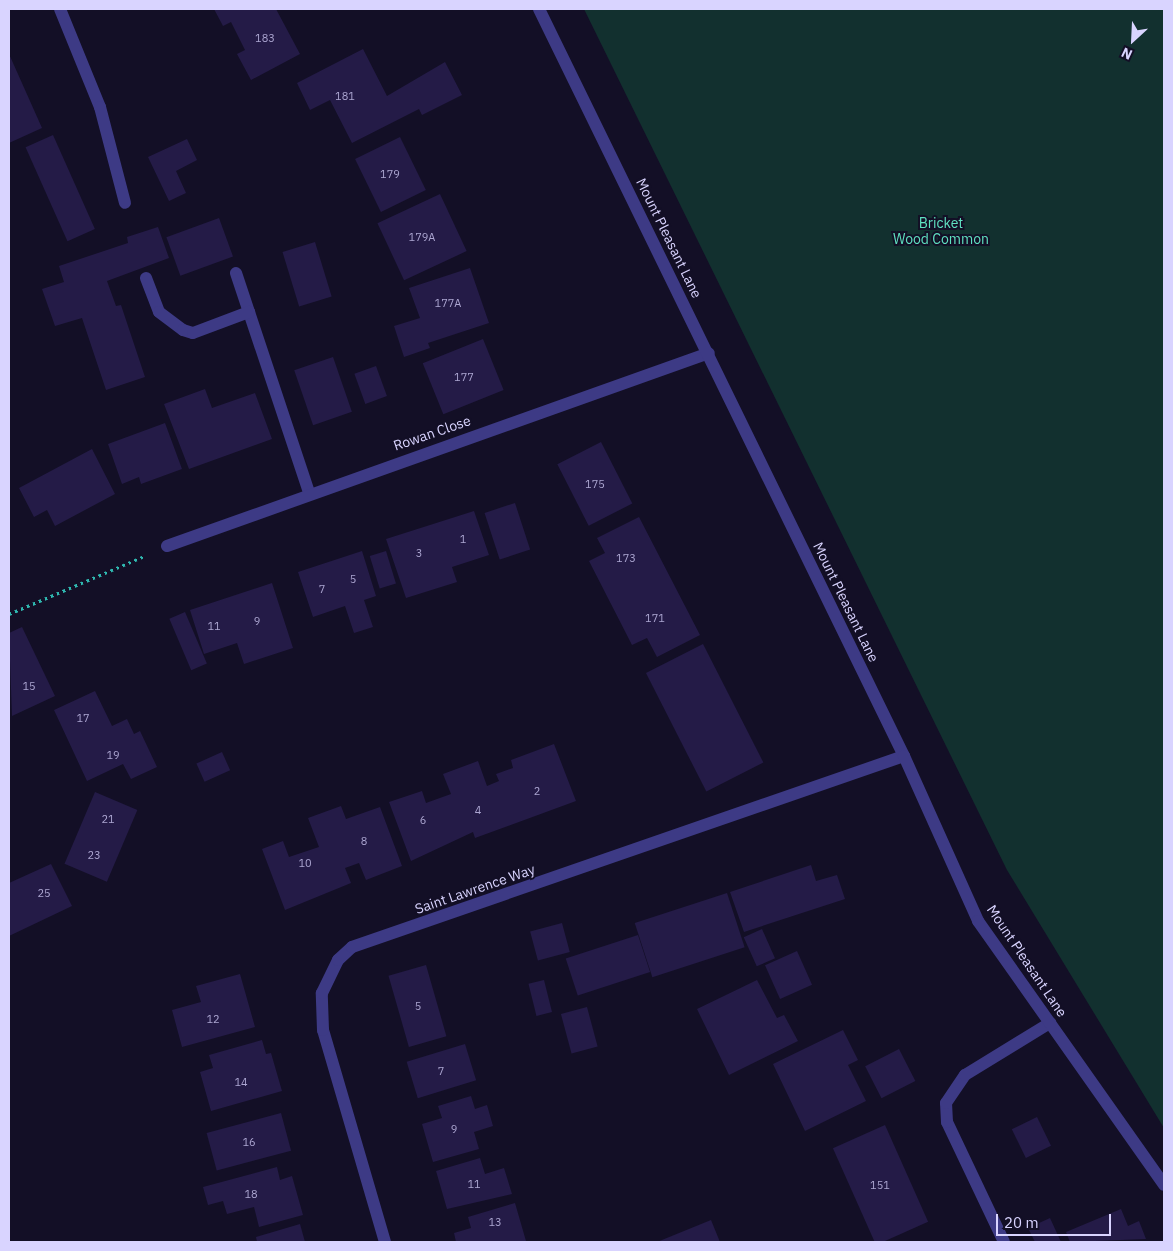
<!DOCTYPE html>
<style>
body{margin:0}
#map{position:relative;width:1173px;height:1251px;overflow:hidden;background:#130f26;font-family:"IBM Plex Sans",sans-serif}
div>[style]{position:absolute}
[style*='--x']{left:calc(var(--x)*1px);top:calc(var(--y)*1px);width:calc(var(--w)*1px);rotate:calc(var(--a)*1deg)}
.green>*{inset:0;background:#12302f}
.building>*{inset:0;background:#241b47;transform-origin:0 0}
.path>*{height:3px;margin-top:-1.5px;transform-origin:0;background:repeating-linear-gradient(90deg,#2fb8b0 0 2.5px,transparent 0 6.5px)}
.service>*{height:12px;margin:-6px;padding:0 6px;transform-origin:6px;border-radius:6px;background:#3d3a85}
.minor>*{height:12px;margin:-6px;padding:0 6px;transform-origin:6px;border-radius:6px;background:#3d3a85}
.tertiary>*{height:12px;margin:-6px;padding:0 6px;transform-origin:6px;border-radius:6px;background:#3d3a85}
span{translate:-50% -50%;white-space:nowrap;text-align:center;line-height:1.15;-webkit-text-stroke:4px #130f26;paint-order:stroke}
.number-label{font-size:11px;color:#aca6d1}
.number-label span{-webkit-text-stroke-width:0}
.park-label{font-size:14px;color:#5fe0c0}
.street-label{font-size:14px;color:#d9d4ff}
.frame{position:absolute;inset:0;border:10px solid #d9d4ff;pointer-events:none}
.north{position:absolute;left:1108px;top:15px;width:50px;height:50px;-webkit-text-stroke:4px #130f26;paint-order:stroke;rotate:205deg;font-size:14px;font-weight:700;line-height:20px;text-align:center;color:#d9d4ff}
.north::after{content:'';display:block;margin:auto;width:18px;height:22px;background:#d9d4ff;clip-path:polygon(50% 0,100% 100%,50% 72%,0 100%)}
.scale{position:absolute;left:996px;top:1214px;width:115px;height:22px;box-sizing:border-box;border:2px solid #d9d4ff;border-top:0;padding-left:6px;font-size:15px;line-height:18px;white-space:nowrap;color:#d9d4ff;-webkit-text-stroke:4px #130f26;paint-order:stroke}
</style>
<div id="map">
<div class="green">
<i style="clip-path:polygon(584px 9px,1164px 9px,1164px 1128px,1007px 870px)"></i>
</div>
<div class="building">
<i style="clip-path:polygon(214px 9px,276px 9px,300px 54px,251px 80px,237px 54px,245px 50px,231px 22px,223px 26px)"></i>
<i style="clip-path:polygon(363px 49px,387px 96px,445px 62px,462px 95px,422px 115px,419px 109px,352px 143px,330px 100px,310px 110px,297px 83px)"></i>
<i style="clip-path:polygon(9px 54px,42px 128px,9px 143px)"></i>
<i style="left:53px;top:135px;width:103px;height:30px;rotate:66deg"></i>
<i style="left:400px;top:137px;width:59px;height:50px;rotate:64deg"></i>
<i style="clip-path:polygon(187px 139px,197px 160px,176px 171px,186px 193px,169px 201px,148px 157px)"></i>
<i style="left:440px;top:194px;width:63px;height:69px;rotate:65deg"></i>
<i style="left:219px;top:218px;width:41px;height:56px;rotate:70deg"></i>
<i style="clip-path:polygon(158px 227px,169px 258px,107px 281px,116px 306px,121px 305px,145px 377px,106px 390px,82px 318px,55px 326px,42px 289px,64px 282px,59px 266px,128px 243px,127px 237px)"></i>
<i style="left:315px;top:242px;width:57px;height:34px;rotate:73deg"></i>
<i style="clip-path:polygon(470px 268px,489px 323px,428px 343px,430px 348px,404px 357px,394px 326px,420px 318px,409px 288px)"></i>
<i style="left:483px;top:339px;width:55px;height:65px;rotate:68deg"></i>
<i style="left:333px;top:357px;width:58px;height:41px;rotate:71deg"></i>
<i style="left:376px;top:366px;width:32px;height:23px;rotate:70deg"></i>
<i style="clip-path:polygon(205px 389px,212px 408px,255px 393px,272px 439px,189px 469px,164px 404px)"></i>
<i style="clip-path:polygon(165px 423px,182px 469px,141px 484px,139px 477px,122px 484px,108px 444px)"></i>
<i style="left:601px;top:442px;width:69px;height:49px;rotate:63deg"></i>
<i style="clip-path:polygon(92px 449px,115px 494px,55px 526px,47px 510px,34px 517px,19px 488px)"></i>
<i style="left:515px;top:503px;width:49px;height:32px;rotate:72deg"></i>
<i style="clip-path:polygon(474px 511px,489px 555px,452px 567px,457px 582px,406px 598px,386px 539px)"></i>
<i style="clip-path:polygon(639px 517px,700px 635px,657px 657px,647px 638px,632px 645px,589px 561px,605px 553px,597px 538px)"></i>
<i style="clip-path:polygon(362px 551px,376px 596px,364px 600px,373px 627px,354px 633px,345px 606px,313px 617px,298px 572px)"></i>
<i style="left:386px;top:551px;width:34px;height:17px;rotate:73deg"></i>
<i style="clip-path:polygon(272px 583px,293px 648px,244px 664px,237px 643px,204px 654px,190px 610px)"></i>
<i style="left:185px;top:612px;width:56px;height:17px;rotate:67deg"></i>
<i style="clip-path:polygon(22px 627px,55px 696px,12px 716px,9px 633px)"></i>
<i style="left:703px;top:644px;width:133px;height:64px;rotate:63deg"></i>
<i style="clip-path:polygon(95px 691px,112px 726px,127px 719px,134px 734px,140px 731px,157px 767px,131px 779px,123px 764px,87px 781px,54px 710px)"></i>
<i style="clip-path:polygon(554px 744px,576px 801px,475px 838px,473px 832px,411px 861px,389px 802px,422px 791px,426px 803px,451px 794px,443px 774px,478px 761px,487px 786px,499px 781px,496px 774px,513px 768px,511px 760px)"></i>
<i style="left:222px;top:752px;width:20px;height:28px;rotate:66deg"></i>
<i style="left:95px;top:792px;width:46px;height:78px;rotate:23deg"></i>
<i style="clip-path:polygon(341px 806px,346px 819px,380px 807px,402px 866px,366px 880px,359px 863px,345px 868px,351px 883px,285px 910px,262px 849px,283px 841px,289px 857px,319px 847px,308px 818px)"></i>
<i style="clip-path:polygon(51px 864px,72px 906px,9px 936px,9px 883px)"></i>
<i style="clip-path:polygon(811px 865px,816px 881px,837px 875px,845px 899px,744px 932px,730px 892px)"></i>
<i style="left:727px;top:893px;width:57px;height:97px;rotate:72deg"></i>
<i style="left:562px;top:923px;width:30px;height:33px;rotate:75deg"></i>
<i style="left:762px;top:929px;width:32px;height:20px;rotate:66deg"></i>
<i style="left:638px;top:935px;width:39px;height:76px;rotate:72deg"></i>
<i style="left:797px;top:951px;width:37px;height:35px;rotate:66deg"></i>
<i style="left:426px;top:965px;width:74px;height:39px;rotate:74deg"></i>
<i style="clip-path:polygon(240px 974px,255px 1027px,182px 1047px,172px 1010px,201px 1002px,196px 986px)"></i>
<i style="left:544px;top:980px;width:33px;height:16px;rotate:76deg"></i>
<i style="clip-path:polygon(757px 980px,777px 1018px,784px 1015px,798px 1041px,729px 1075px,697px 1009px)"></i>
<i style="left:587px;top:1007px;width:41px;height:27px;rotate:75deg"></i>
<i style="clip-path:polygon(843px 1030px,858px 1060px,848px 1065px,866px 1101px,805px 1131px,773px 1064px)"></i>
<i style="clip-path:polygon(262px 1040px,266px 1054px,271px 1053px,282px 1091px,211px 1111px,200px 1072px,213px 1068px,209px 1055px)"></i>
<i style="left:465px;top:1044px;width:38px;height:61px;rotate:73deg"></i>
<i style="left:899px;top:1049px;width:36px;height:38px;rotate:63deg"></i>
<i style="clip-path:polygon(471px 1096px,475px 1109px,487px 1105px,493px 1126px,474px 1132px,479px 1149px,433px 1162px,422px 1124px,442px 1118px,438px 1106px)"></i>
<i style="left:281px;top:1113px;width:39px;height:77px;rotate:75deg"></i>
<i style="left:1037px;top:1117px;width:32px;height:28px;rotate:64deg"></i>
<i style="left:885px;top:1125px;width:106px;height:57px;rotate:66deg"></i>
<i style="clip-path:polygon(480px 1158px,485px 1174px,504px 1168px,512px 1194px,447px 1209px,436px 1171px)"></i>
<i style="clip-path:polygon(277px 1167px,280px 1180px,292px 1176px,303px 1215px,259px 1227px,254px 1207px,227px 1214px,223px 1201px,208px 1205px,203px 1187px)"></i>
<i style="clip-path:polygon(515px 1203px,526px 1241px,456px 1242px,454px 1233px,471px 1228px,468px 1217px)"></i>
<i style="clip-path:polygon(1121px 1209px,1128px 1226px,1139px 1221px,1146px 1239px,1070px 1242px,1066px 1232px)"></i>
<i style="clip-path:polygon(1050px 1218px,1061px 1242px,1035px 1242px,1028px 1228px)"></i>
<i style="clip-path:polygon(711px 1220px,720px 1242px,657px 1242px)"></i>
<i style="clip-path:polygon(300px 1224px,305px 1242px,257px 1242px,256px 1237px)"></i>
</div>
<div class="path">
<i style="--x:9;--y:614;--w:147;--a:-23.2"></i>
</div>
<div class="service">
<i style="--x:60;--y:9;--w:106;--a:67.8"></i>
<i style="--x:100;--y:107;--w:99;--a:75.4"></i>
<i style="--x:236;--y:273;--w:231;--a:71.6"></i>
<i style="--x:146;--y:278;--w:36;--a:69"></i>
<i style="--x:159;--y:312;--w:30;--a:37"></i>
<i style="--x:183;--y:330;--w:10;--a:17"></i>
<i style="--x:193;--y:333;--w:60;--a:-20.6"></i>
<i style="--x:1004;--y:1242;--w:133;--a:-115.4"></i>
<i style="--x:947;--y:1122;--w:19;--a:-93"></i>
<i style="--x:946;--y:1103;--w:34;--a:-56"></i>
<i style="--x:965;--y:1075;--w:100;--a:-31.5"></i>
</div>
<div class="minor">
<i style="--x:167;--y:546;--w:575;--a:-19.6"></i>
<i style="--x:385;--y:1242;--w:221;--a:-106.3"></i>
<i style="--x:323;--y:1030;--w:37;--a:-92"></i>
<i style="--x:322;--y:993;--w:37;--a:-64"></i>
<i style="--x:338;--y:960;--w:19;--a:-43"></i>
<i style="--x:352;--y:947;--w:584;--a:-19.09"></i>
</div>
<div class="tertiary">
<i style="--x:539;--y:9;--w:831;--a:63.96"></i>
<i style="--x:904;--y:756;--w:181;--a:65.8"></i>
<i style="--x:978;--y:921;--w:323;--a:54.8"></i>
</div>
<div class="number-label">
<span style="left:265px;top:38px">183</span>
<span style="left:345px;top:96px">181</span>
<span style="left:390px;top:174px">179</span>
<span style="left:422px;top:237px">179A</span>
<span style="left:448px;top:303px">177A</span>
<span style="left:464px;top:377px">177</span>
<span style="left:595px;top:484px">175</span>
<span style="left:463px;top:539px">1</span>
<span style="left:419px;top:553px">3</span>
<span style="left:626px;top:558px">173</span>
<span style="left:353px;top:579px">5</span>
<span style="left:322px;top:589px">7</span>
<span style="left:655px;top:618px">171</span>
<span style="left:257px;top:621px">9</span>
<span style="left:214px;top:626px">11</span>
<span style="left:29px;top:686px">15</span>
<span style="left:83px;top:718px">17</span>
<span style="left:113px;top:755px">19</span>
<span style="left:537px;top:791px">2</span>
<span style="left:478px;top:810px">4</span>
<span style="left:108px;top:819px">21</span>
<span style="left:423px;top:820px">6</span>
<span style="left:364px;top:841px">8</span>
<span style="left:94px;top:855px">23</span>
<span style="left:305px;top:863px">10</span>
<span style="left:44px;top:893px">25</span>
<span style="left:418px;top:1006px">5</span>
<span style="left:213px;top:1019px">12</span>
<span style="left:441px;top:1071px">7</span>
<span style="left:241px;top:1082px">14</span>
<span style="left:454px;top:1129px">9</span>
<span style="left:249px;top:1142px">16</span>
<span style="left:474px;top:1184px">11</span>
<span style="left:880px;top:1185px">151</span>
<span style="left:251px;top:1194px">18</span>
<span style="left:495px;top:1222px">13</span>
</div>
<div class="park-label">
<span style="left:941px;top:231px">Bricket<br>Wood Common</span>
</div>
<div class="street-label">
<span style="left:669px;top:238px;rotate:64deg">Mount Pleasant Lane</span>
<span style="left:432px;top:433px;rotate:-19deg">Rowan Close</span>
<span style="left:846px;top:602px;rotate:64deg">Mount Pleasant Lane</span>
<span style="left:475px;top:889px;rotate:-19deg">Saint Lawrence Way</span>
<span style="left:1027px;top:961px;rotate:56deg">Mount Pleasant Lane</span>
</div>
<div class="frame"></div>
<div class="north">N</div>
<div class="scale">20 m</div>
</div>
